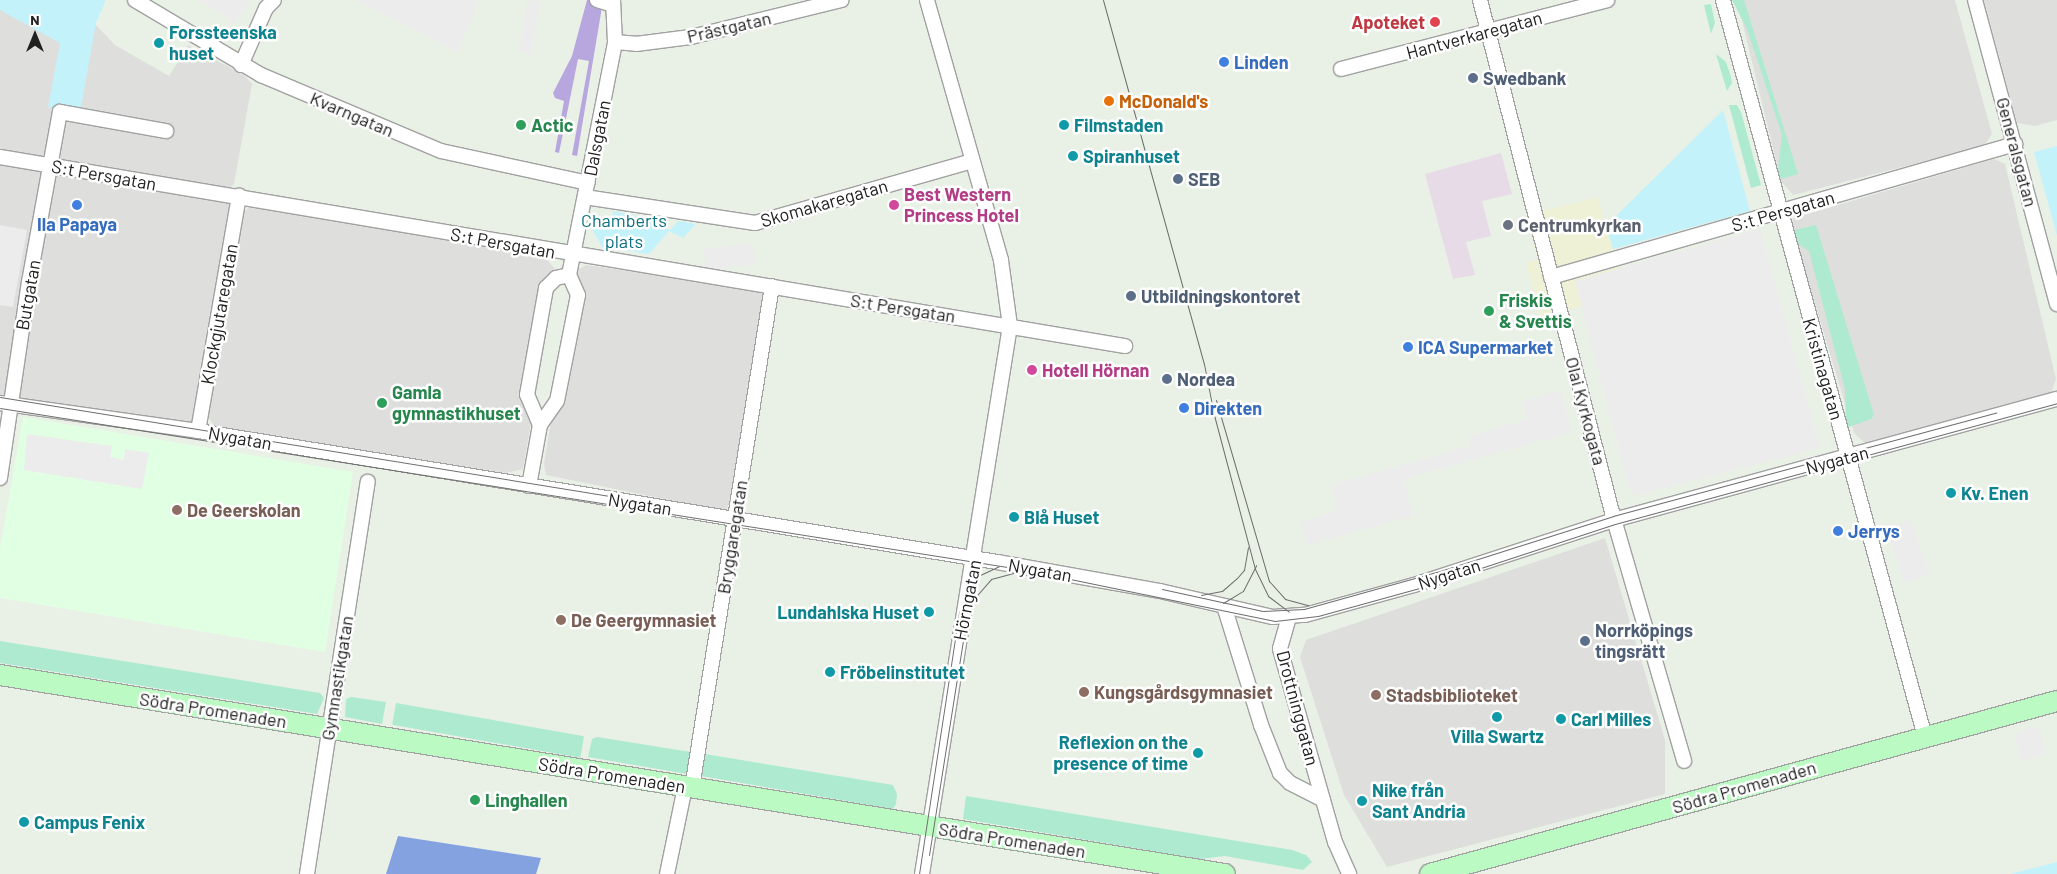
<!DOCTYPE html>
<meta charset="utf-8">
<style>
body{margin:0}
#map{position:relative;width:2057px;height:874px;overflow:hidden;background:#e9f1e6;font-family:Barlow,sans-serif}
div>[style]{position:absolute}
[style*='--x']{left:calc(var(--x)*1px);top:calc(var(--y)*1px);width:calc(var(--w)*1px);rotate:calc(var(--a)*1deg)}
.residential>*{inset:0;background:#dededd}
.commercial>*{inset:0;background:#eef1d6}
.education>*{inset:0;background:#e1ffe3}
.grass>*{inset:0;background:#adead0;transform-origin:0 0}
.park>*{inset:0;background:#c4f2fa}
.pitch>*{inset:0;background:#84a2e0}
.parking>*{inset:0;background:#ececec;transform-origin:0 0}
.plaza>*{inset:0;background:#e6dbe6}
.water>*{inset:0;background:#b7a7de}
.roads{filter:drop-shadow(1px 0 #a1a1a1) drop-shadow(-1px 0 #a1a1a1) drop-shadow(0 1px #a1a1a1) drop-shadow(0 -1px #a1a1a1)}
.street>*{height:14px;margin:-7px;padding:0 7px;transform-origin:7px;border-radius:7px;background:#fff}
.secondary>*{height:20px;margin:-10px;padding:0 10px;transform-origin:10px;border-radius:10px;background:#bbfac2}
.tram>*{height:1px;margin:-0.5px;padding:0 0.5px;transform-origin:0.5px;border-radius:0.5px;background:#6e6e6e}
.dots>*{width:14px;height:14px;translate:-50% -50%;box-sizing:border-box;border:2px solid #fff;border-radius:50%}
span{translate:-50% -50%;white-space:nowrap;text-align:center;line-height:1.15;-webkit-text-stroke:5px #fff;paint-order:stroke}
.health-label{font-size:18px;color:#be3a42;font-weight:700}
.right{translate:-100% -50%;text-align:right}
.street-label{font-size:18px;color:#202020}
.culture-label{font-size:18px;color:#0d838f;font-weight:700}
.left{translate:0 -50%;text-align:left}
.shop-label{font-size:18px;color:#366cbe;font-weight:700}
.service-label{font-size:18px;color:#4e5e75;font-weight:700}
.food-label{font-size:18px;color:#c56008;font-weight:700}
.leisure-label{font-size:18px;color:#27864d;font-weight:700}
.hotel-label{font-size:18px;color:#b23c85;font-weight:700}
.park-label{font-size:18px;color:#0b7081}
.worship-label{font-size:18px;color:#5b616d;font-weight:700}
.education-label{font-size:18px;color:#785e54;font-weight:700}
.north{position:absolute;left:10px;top:10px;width:50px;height:50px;-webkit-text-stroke:4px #fff;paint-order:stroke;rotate:0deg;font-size:14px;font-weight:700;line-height:20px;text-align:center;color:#202020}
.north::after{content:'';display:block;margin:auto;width:18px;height:22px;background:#202020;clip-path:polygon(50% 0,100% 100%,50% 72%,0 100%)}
</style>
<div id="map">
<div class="residential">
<i style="clip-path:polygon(0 0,93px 22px,115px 45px,169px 76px,188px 45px,244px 75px,252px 84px,234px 184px,227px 190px,0 152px)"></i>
<i style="clip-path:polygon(1737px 0,1955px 0,1992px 134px,1984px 146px,1793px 195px,1781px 181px)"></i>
<i style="clip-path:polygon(1984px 0,2057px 0,2057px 120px,2035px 126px,2017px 123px)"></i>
<i style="clip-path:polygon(0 157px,239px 196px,198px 431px,0 403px)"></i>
<i style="clip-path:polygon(1994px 159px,2005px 164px,2056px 379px,2051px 393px,1865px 443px,1854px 433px,1791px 224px,1794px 218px)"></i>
<i style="clip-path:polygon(251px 205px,545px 258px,557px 271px,523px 469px,506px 473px,214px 426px,208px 416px,243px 213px)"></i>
<i style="clip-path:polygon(586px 265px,759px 290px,764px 299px,732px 501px,724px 511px,546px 475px,544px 464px,576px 271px)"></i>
<i style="clip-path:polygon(1605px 538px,1665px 740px,1665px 794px,1387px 867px,1344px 795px,1300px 657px,1306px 640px)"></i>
</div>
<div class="commercial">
<i style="clip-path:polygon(1598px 197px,1618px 269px,1575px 281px,1582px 306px,1540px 317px,1526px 263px,1538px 260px,1526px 215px)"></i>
</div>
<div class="education">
<i style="clip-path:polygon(23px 417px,353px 472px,325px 652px,0 598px,0 549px)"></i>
</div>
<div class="grass">
<i style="clip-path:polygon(1732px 0,1744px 0,1798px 174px,1781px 179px,1778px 169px,1782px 135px,1747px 29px)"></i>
<i style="clip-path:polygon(1711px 4px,1715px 23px,1711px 34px,1704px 5px)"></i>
<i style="clip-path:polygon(1716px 54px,1726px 62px,1731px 77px,1732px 83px,1727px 91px)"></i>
<i style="clip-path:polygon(1729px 105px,1737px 105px,1741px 112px,1761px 185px,1751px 188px)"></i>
<i style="clip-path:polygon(1816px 225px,1874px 415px,1871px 419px,1846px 428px,1845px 389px,1809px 251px,1796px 242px,1794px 230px)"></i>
<i style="clip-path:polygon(0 641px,320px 693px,324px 698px,317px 714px,0 663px)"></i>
<i style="clip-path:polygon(351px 697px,386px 702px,382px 724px,345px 717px,346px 699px)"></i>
<i style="left:396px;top:703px;width:191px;height:22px;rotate:10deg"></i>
<i style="clip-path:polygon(597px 737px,691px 752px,687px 774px,588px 757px,592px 739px)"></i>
<i style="clip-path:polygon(705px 754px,893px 785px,897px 794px,896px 804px,893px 809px,701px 776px)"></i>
<i style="clip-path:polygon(966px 796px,1292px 850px,1306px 855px,1312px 862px,1303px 870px,1225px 856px,1200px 859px,963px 819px)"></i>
</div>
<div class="park">
<i style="clip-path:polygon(0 0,106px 0,96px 23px,80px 113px,48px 107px,60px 43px,0 10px)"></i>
<i style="clip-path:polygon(1723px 110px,1750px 211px,1613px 249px,1606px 226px)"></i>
<i style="clip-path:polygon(2057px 146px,2057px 236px,2034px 152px)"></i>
<i style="clip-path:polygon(613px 211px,641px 217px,670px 230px,678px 221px,696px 224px,683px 238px,669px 231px,649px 254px,602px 247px,592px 229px,595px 220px,599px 227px,604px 218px,612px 217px)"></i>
<i style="clip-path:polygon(2057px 862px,2057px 874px,2010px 874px)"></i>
</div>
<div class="pitch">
<i style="clip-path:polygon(398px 836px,541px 858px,536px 874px,386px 874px)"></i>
</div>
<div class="parking">
<i style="clip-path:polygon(200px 0,249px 0,235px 23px)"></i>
<i style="clip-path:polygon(355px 0,479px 0,458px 52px)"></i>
<i style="left:527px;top:0;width:13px;height:53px;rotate:9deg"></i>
<i style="clip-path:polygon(0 225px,27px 230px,13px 307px,0 305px)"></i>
<i style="clip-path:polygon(1760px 229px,1820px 448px,1636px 495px,1630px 492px,1575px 281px)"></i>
<i style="left:753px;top:244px;width:21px;height:49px;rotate:85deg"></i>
<i style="clip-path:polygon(1560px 390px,1572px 432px,1404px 479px,1413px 516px,1307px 545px,1301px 522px,1338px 511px,1331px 485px,1471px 446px,1468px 436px,1527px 420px,1522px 401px)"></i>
<i style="clip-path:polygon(27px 434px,112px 446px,110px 457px,124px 460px,125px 449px,149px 453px,142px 489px,24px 470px)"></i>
<i style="left:1911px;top:520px;width:58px;height:26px;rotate:71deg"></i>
<i style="left:2038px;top:726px;width:29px;height:25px;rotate:74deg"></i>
</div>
<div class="plaza">
<i style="clip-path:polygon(1501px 153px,1512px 194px,1482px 201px,1491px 236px,1466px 242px,1475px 275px,1453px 279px,1425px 174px)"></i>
</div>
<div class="water">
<i style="clip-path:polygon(587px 0,602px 0,601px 13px,577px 156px,572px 155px,589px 61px,578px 59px,559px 153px,555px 152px,564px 101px,555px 98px,553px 93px,572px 56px)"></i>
</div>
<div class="roads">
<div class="street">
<i style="--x:135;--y:0;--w:147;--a:30.8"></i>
<i style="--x:261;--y:75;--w:195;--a:22.9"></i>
<i style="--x:441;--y:151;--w:150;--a:12.3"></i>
<i style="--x:597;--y:0;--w:17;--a:17"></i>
<i style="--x:1480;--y:0;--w:533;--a:75.55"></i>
<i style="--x:1613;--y:516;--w:255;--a:73.8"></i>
<i style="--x:1723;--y:0;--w:764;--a:74.67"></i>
<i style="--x:1975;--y:0;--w:315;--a:74.9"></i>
<i style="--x:615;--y:42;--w:21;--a:5"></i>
<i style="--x:636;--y:44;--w:55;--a:-7.3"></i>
<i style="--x:691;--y:37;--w:155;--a:-13.8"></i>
<i style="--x:241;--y:65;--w:62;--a:-66.3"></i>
<i style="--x:266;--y:8;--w:11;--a:-45"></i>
<i style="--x:1341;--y:69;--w:275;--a:-14.5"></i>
<i style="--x:0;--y:157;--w:1141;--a:9.54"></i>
<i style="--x:585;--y:197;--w:172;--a:8.7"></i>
<i style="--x:755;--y:223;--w:226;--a:-15.9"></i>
<i style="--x:1551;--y:277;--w:483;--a:-16"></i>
<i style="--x:0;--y:403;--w:200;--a:8"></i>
<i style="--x:198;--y:431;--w:810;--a:9.31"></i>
<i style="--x:997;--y:562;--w:166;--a:10.1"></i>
<i style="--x:1160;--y:591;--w:116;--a:13"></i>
<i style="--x:1273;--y:617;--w:32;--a:-4"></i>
<i style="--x:1305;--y:615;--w:113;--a:-15.4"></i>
<i style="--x:1414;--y:585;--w:210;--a:-18"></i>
<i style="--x:1614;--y:520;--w:459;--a:-15.3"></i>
<i style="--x:540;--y:425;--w:33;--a:-113"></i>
<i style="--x:527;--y:395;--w:109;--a:-79.9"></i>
<i style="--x:546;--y:288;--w:14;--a:-45"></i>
<i style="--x:556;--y:278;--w:13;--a:-13"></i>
<i style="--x:198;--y:431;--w:239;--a:-80.1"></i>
<i style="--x:0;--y:478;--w:198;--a:-81.6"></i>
<i style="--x:29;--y:282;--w:173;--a:-79.7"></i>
<i style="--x:60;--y:112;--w:108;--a:10.2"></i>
<i style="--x:529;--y:486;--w:62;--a:-79.8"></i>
<i style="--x:540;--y:425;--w:29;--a:-55"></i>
<i style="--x:557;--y:401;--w:108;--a:-78.8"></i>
<i style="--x:578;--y:295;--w:22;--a:-114"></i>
<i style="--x:569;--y:275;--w:237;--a:-78.8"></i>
<i style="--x:615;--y:42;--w:42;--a:-92.7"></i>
<i style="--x:1224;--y:606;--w:125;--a:72.7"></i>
<i style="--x:1261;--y:725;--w:52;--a:68.4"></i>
<i style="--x:1280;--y:773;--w:14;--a:45"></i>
<i style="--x:1290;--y:783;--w:37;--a:27"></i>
<i style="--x:1289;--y:617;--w:33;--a:106"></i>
<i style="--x:1280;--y:649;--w:201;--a:74.1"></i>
<i style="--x:1335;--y:842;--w:35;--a:66"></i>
<i style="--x:692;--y:788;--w:508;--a:-80.95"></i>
<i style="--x:307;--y:874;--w:397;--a:-81.2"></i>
<i style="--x:667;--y:874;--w:89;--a:-78.3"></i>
<i style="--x:922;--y:874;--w:555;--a:-80.88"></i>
<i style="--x:1010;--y:326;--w:67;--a:-97.8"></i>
<i style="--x:1001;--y:260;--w:270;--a:-105.9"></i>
</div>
<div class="secondary">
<i style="--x:0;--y:675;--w:1241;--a:9.23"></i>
<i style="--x:1430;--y:874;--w:650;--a:-15.43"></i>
</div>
</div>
<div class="tram">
<i style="--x:1103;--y:0;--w:378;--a:74.5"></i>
<i style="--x:1204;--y:364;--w:52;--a:78.9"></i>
<i style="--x:1214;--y:415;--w:159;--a:75.1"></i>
<i style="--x:1255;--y:569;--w:30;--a:64"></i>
<i style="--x:1268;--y:596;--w:26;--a:37"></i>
<i style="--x:0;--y:397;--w:655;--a:9.22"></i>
<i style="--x:1216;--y:400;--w:189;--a:73.7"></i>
<i style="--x:1269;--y:581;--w:24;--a:48"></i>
<i style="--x:1285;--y:599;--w:24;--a:15"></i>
<i style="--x:0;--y:408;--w:1039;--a:8.97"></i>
<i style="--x:1026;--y:570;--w:254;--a:11.6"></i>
<i style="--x:1275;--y:621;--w:43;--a:-6.6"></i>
<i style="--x:1318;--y:616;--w:109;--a:-15.4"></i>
<i style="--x:1423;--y:587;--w:202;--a:-18.2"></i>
<i style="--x:1615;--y:524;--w:458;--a:-15.3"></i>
<i style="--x:1162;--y:589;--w:103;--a:12.3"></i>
<i style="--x:1263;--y:611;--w:41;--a:-2.8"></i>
<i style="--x:1304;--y:609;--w:141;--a:-15.6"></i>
<i style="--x:1440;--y:571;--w:182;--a:-17.6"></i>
<i style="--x:1613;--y:516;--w:397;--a:-15.1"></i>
<i style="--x:1201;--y:595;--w:21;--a:-11"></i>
<i style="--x:1222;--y:591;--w:20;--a:-41"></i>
<i style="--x:1237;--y:578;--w:11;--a:-49"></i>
<i style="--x:1244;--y:570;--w:23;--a:-80"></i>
<i style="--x:1223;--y:603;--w:23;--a:-31"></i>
<i style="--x:1243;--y:591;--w:29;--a:-63"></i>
<i style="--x:929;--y:855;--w:217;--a:-81"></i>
<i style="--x:963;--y:641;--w:41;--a:-77.3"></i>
<i style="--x:972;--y:601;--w:29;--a:-49"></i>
<i style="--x:991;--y:579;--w:28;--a:-15"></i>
<i style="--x:919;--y:874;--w:264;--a:-81.3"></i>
<i style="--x:959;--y:613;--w:29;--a:-68"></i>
<i style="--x:970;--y:586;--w:13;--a:-51"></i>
<i style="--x:978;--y:576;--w:23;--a:-25"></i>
</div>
<div class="dots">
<i style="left:1435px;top:22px;background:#e0444e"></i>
<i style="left:159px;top:43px;background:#0f9aa8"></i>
<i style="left:1224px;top:62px;background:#3f7fe0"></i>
<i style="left:1473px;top:78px;background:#5c6f8a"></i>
<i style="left:1109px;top:101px;background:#e8710a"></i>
<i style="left:521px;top:125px;background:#2e9e5b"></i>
<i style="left:1064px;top:125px;background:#0f9aa8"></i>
<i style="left:1073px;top:156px;background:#0f9aa8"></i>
<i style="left:1178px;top:179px;background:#5c6f8a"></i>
<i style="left:77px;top:205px;background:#3f7fe0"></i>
<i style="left:894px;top:205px;background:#d1479c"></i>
<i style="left:1508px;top:225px;background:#6b7280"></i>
<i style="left:1131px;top:296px;background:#5c6f8a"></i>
<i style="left:1489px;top:311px;background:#2e9e5b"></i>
<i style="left:1408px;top:347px;background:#3f7fe0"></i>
<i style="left:1032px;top:370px;background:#d1479c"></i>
<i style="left:1167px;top:379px;background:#5c6f8a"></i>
<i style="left:382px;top:403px;background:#2e9e5b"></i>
<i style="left:1184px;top:408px;background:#3f7fe0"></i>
<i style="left:1951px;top:493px;background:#0f9aa8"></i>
<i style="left:177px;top:510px;background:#8d6e63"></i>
<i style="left:1014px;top:517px;background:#0f9aa8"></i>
<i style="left:1838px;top:531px;background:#3f7fe0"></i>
<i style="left:929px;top:612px;background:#0f9aa8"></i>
<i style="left:561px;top:620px;background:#8d6e63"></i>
<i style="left:1585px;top:641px;background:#5c6f8a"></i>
<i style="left:830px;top:672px;background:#0f9aa8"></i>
<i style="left:1084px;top:692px;background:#8d6e63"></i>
<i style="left:1376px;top:695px;background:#8d6e63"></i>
<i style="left:1497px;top:717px;background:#0f9aa8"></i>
<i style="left:1561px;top:719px;background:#0f9aa8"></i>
<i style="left:1198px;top:753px;background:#0f9aa8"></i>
<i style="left:475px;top:800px;background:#2e9e5b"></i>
<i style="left:1362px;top:801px;background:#0f9aa8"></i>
<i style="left:24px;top:822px;background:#0f9aa8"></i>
</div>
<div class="health-label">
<span class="right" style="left:1425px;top:22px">Apoteket</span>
</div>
<div class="street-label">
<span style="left:729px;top:27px;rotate:-13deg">Prästgatan</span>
<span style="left:1474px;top:35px;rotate:-15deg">Hantverkaregatan</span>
<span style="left:352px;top:114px;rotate:23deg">Kvarngatan</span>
<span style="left:597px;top:138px;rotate:-79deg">Dalsgatan</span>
<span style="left:2017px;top:152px;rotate:75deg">Generalsgatan</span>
<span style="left:104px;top:175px;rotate:10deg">S:t Persgatan</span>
<span style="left:824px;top:203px;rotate:-16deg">Skomakaregatan</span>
<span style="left:1783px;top:211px;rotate:-16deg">S:t Persgatan</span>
<span style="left:503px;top:243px;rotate:10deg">S:t Persgatan</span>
<span style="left:28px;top:295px;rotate:-80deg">Butgatan</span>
<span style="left:903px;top:308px;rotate:9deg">S:t Persgatan</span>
<span style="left:219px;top:314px;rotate:-80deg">Klockgjutaregatan</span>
<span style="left:1823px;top:369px;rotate:74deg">Kristinagatan</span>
<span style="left:1586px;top:411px;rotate:75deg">Olai Kyrkogata</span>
<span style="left:240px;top:438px;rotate:10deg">Nygatan</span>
<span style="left:1837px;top:460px;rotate:-15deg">Nygatan</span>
<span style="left:640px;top:504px;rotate:9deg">Nygatan</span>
<span style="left:732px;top:537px;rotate:-81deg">Bryggaregatan</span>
<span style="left:1040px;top:570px;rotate:10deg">Nygatan</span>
<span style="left:1449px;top:574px;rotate:-18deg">Nygatan</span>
<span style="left:967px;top:600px;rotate:-79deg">Hörngatan</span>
<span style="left:337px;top:678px;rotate:-81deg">Gymnastikgatan</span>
<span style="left:1298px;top:708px;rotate:75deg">Drottninggatan</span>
<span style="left:213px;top:710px;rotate:9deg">Södra Promenaden</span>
<span style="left:612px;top:775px;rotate:9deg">Södra Promenaden</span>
<span style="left:1744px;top:787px;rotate:-16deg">Södra Promenaden</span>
<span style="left:1012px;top:840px;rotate:9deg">Södra Promenaden</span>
</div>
<div class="culture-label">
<span class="left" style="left:169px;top:43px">Forssteenska<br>huset</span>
<span class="left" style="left:1074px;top:125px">Filmstaden</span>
<span class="left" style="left:1083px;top:156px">Spiranhuset</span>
<span class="left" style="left:1961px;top:493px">Kv. Enen</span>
<span class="left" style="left:1024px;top:517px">Blå Huset</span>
<span class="right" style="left:919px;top:612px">Lundahlska Huset</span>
<span class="left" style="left:840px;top:672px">Fröbelinstitutet</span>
<span class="left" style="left:1571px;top:719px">Carl Milles</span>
<span style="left:1497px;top:736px">Villa Swartz</span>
<span class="right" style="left:1188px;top:753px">Reflexion on the<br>presence of time</span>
<span class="left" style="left:1372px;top:801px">Nike från<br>Sant Andria</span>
<span class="left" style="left:34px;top:822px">Campus Fenix</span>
</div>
<div class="shop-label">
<span class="left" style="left:1234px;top:62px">Linden</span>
<span style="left:77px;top:224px">Ila Papaya</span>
<span class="left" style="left:1418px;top:347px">ICA Supermarket</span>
<span class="left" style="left:1194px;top:408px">Direkten</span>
<span class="left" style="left:1848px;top:531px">Jerrys</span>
</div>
<div class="service-label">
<span class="left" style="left:1483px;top:78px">Swedbank</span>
<span class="left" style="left:1188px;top:179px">SEB</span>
<span class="left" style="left:1141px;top:296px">Utbildningskontoret</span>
<span class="left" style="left:1177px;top:379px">Nordea</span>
<span class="left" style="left:1595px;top:641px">Norrköpings<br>tingsrätt</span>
</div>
<div class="food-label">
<span class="left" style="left:1119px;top:101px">McDonald's</span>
</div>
<div class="leisure-label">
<span class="left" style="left:531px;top:125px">Actic</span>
<span class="left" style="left:1499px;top:311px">Friskis<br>&amp; Svettis</span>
<span class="left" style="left:392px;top:403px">Gamla<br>gymnastikhuset</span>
<span class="left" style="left:485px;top:800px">Linghallen</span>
</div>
<div class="hotel-label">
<span class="left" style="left:904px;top:205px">Best Western<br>Princess Hotel</span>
<span class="left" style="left:1042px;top:370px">Hotell Hörnan</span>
</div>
<div class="park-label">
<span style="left:624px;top:231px">Chamberts<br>plats</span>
</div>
<div class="worship-label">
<span class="left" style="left:1518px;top:225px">Centrumkyrkan</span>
</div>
<div class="education-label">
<span class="left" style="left:187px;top:510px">De Geerskolan</span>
<span class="left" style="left:571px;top:620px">De Geergymnasiet</span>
<span class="left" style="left:1094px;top:692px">Kungsgårdsgymnasiet</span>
<span class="left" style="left:1386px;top:695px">Stadsbiblioteket</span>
</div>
<div class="north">N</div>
</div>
